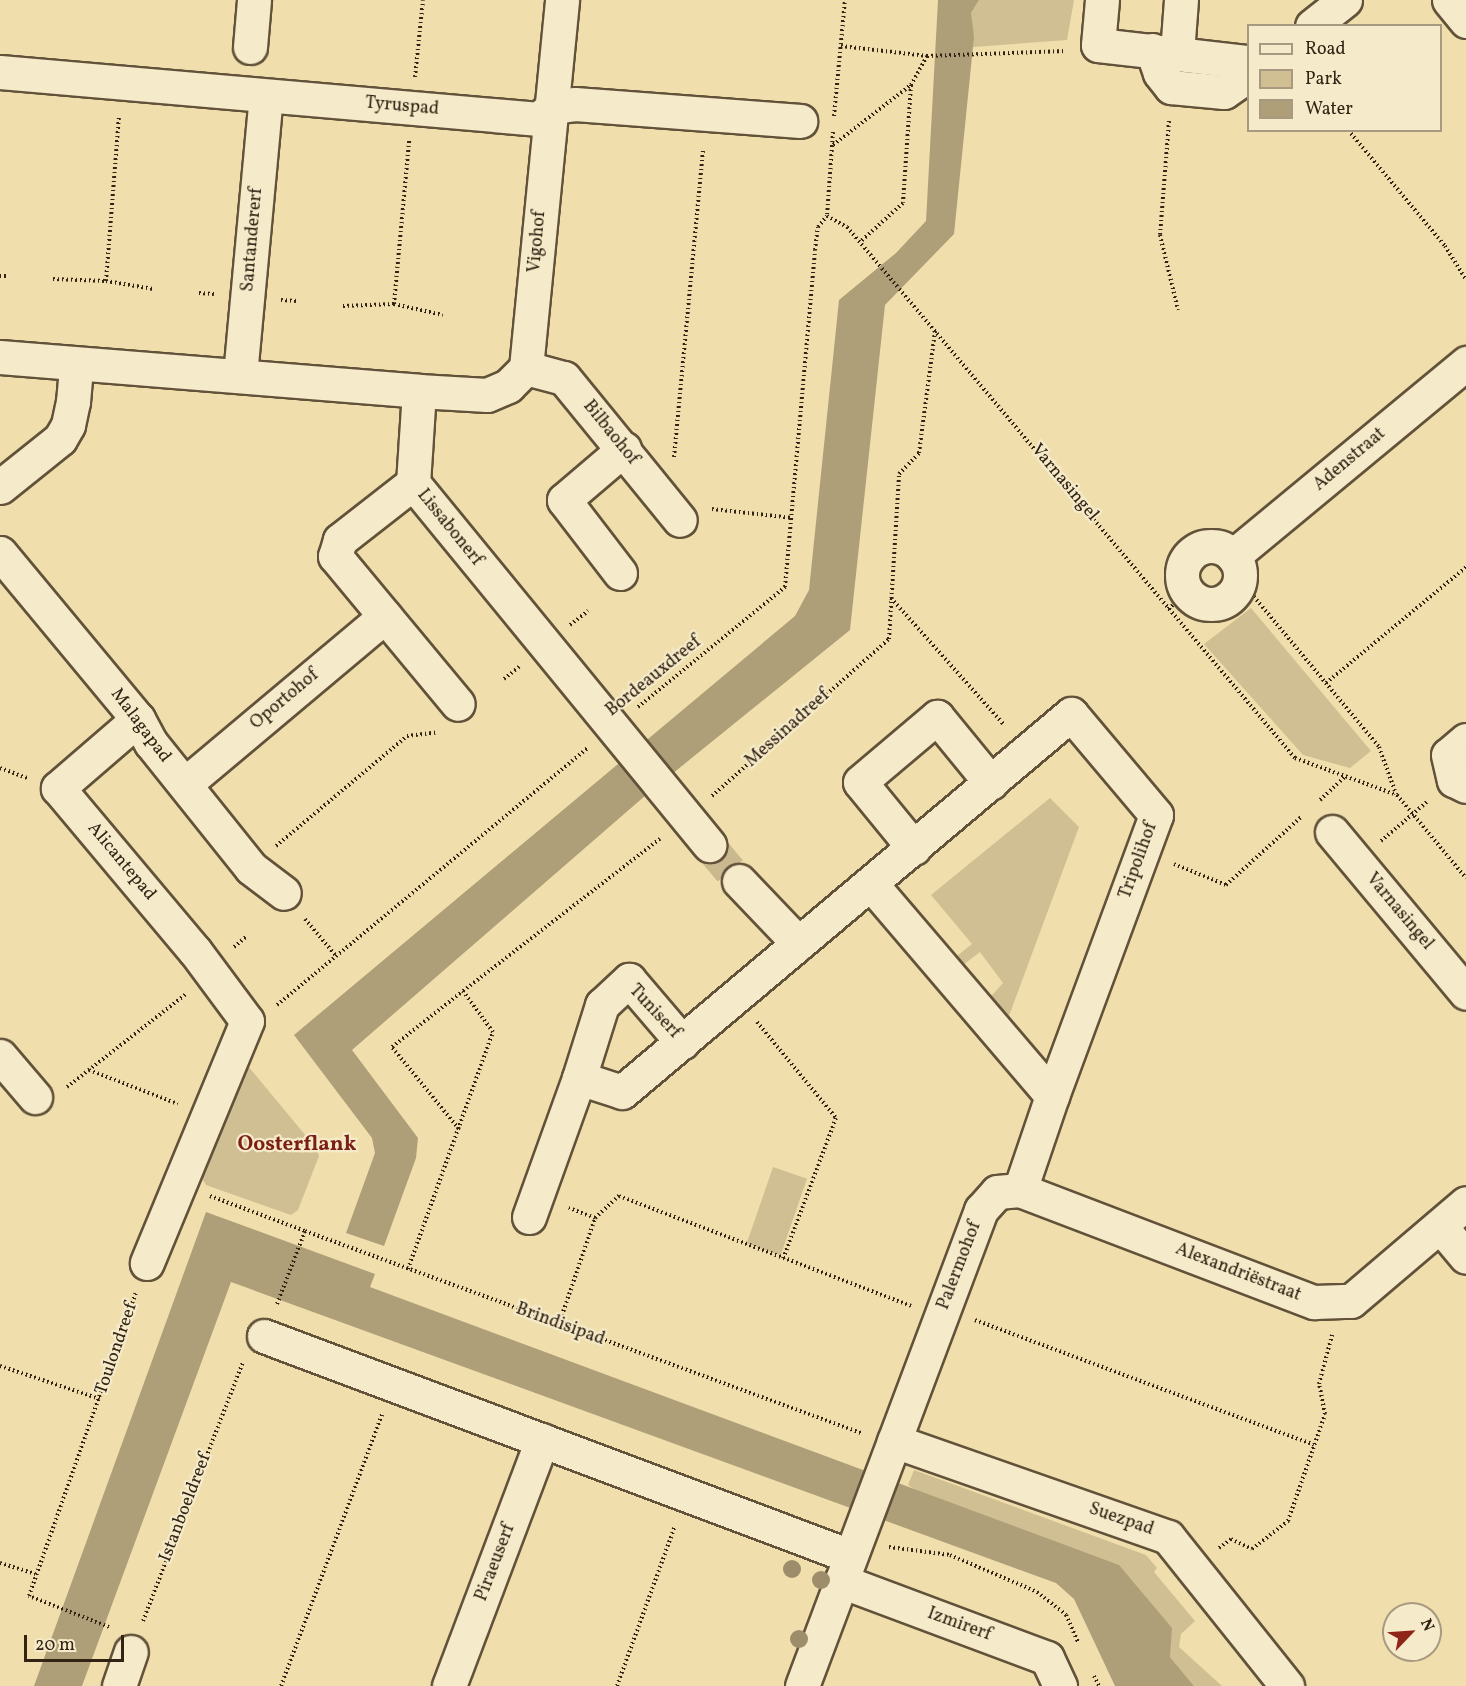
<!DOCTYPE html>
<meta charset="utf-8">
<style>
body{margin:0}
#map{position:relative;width:1466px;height:1686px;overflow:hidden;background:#f0dfac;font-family:Vollkorn,serif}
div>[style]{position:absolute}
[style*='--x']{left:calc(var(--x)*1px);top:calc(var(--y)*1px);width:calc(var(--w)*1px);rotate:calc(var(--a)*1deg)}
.green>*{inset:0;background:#d0bf92;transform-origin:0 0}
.water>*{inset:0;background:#af9f78}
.minor-tunnel>*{height:33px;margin-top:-16.5px;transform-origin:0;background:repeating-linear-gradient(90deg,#cab98e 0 33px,transparent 0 49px)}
.path>*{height:4px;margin-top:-2px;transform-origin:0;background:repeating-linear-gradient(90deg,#322314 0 1.5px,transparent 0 4.5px)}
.roads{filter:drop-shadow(2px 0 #62523a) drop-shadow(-2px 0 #62523a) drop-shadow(0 2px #62523a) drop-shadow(0 -2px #62523a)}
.minor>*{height:33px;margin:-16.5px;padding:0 16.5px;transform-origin:16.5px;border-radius:16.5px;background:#f5eac9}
.minor>.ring{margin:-16.5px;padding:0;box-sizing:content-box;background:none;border:33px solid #f5eac9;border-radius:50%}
.trees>*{width:18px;height:18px;margin:-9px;border-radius:50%;background:#9e8d6a}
span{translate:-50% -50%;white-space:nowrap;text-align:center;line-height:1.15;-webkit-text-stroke:4.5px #f5eac9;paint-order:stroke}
.street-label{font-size:18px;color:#322314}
.quarter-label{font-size:21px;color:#7a1f14;font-weight:700}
.legend{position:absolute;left:1247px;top:24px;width:195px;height:108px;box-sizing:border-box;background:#f5eac9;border:2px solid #a79a81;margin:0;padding:8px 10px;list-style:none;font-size:18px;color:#322314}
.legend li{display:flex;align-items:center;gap:12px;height:30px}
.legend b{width:30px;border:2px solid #a79a81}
.north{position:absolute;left:1382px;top:1602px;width:60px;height:60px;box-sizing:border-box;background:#f5eac9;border:2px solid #a79a81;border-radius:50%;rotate:65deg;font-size:16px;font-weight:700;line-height:24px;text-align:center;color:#322314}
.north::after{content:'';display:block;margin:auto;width:21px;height:27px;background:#8f2418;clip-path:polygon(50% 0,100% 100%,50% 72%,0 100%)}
.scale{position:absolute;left:24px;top:1635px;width:100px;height:27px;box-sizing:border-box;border:3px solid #322314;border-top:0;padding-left:8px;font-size:18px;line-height:21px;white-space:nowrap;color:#322314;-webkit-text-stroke:4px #f5eac9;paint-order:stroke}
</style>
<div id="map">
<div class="green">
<i style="clip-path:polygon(979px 0,1074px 0,1067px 40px,973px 47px,971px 13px)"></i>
<i style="clip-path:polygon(1251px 608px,1371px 751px,1350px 768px,1303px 755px,1204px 644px)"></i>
<i style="clip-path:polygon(1050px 798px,1079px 827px,1006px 1024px,987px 1001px,1003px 983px,980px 952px,959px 968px,952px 960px,972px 944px,931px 895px)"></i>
<i style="clip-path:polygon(248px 1066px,316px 1148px,319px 1156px,298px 1210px,291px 1215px,206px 1185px,200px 1175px,238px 1069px)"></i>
<i style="left:773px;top:1167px;width:36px;height:81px;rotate:19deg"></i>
<i style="clip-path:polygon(914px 1470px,1146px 1555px,1157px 1568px,1154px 1572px,1195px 1621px,1181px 1634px,1179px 1647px,1222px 1686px,1194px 1686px,1170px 1657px,908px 1485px)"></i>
</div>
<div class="water">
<i style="clip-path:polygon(938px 0,979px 0,971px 13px,974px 37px,954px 234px,885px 305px,850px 630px,646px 795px,352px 1050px,418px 1138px,416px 1158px,384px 1246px,346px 1233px,375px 1153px,372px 1138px,294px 1035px,795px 616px,809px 590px,839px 300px,896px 253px,926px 221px)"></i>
<i style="clip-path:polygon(206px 1212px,375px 1274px,370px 1287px,1119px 1565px,1172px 1628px,1170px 1657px,1194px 1686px,1115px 1686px,1074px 1599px,1056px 1583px,231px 1282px,82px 1686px,34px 1686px)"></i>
</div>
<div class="minor-tunnel">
<i style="--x:709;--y:845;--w:47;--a:50.2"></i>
</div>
<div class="path">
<i style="--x:841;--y:46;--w:87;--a:6.6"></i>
<i style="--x:927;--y:56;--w:139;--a:-2.1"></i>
<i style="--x:415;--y:77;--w:77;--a:-84.1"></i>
<i style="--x:911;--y:85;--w:33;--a:-61"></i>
<i style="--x:834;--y:116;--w:117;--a:-84.6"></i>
<i style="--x:1169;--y:121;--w:114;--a:94.5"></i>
<i style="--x:1160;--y:235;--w:77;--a:76.5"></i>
<i style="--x:1348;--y:130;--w:151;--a:50.1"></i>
<i style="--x:1445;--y:246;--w:40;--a:58"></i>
<i style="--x:833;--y:132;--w:84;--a:94.1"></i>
<i style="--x:827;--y:216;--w:23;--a:29"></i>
<i style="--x:847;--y:227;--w:695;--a:49.85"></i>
<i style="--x:1295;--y:758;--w:109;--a:19.9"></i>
<i style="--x:1397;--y:795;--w:108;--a:50.3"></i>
<i style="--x:833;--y:145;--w:98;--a:-37.6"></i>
<i style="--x:911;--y:85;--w:118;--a:93.9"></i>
<i style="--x:903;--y:203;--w:58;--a:137.8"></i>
<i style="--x:0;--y:276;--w:7;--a:0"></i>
<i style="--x:53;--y:279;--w:53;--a:2.2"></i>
<i style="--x:106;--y:281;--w:48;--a:9.7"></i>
<i style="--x:106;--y:281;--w:166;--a:-85.5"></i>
<i style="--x:199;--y:293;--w:15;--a:4"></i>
<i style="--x:281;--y:300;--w:16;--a:4"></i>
<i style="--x:394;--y:304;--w:164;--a:-84.7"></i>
<i style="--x:343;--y:306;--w:51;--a:-2.2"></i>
<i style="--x:394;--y:304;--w:50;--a:12.7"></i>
<i style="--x:674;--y:457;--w:310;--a:-84.6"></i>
<i style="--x:712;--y:509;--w:81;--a:6.4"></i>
<i style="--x:1245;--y:586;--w:209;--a:50.2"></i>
<i style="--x:1379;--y:747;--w:50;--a:70.1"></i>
<i style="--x:891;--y:598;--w:171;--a:48.3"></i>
<i style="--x:1168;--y:609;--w:26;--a:-39"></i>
<i style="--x:570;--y:625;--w:23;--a:-38"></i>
<i style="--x:504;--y:679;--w:21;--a:-39"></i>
<i style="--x:1326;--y:683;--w:182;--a:-39.6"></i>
<i style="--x:638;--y:707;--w:190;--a:-39.2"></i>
<i style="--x:785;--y:587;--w:338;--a:-84.9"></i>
<i style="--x:815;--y:250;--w:23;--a:-83"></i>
<i style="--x:818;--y:227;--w:14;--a:-51"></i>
<i style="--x:0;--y:768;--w:30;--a:20"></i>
<i style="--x:712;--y:796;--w:237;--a:-41.6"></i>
<i style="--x:889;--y:639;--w:165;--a:-86.5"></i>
<i style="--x:899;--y:474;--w:29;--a:-46"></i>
<i style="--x:919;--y:453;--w:123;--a:-82.5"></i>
<i style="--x:1320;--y:800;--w:35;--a:-43"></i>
<i style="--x:1381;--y:841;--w:62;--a:-40.4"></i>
<i style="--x:276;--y:846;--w:171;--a:-40"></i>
<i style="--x:407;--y:736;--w:31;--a:-7"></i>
<i style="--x:1174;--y:864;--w:56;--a:22"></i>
<i style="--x:1226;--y:885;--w:101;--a:-42.2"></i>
<i style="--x:305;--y:919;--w:48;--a:50"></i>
<i style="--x:234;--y:947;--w:17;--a:-40"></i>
<i style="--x:277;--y:1005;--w:403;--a:-39.6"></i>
<i style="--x:757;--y:1022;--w:124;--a:50.5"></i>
<i style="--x:836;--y:1118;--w:151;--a:110.6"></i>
<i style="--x:89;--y:1070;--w:95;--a:20.9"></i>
<i style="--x:67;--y:1087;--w:151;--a:-38"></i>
<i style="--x:459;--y:1129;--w:106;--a:-129.3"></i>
<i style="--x:392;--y:1047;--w:90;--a:-38.3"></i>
<i style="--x:210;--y:1196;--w:101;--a:20.2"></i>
<i style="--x:595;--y:1218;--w:33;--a:-43"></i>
<i style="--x:619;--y:1196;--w:312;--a:20.6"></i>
<i style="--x:408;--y:1269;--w:252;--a:-70.3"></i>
<i style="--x:493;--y:1032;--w:51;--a:-126.2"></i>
<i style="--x:463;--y:991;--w:249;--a:-37.7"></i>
<i style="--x:277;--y:1304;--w:78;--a:-69"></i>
<i style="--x:305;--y:1231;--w:592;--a:19.97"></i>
<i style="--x:975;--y:1320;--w:361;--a:20.2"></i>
<i style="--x:559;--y:1324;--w:112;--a:-71.2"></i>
<i style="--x:595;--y:1218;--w:28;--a:-159"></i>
<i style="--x:0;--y:1366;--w:105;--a:18.3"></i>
<i style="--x:889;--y:1547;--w:62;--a:7.5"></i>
<i style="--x:950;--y:1555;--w:95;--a:23"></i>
<i style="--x:1037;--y:1592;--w:37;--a:38"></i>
<i style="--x:1066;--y:1615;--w:30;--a:66"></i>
<i style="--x:1219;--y:1548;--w:15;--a:-37"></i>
<i style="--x:1231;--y:1539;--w:23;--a:25"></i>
<i style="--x:1252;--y:1549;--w:46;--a:-37.9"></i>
<i style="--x:1288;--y:1521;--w:113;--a:-70.9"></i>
<i style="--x:1325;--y:1414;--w:31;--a:-101"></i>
<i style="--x:1319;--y:1384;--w:51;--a:-75.1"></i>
<i style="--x:0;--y:1563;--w:37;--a:17"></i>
<i style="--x:143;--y:1621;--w:278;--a:-68.9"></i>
<i style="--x:109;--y:1627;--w:86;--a:-158.8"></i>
<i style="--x:29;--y:1596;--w:321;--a:-70.6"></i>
<i style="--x:1094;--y:1676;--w:11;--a:63"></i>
<i style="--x:281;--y:1686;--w:290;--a:-69.6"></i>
<i style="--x:617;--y:1686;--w:170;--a:-70.1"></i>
</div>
<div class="roads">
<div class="minor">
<i style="--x:1102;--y:0;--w:45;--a:95.1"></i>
<i style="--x:1098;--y:45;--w:151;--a:6.5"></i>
<i style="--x:1449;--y:0;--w:27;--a:51"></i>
<i style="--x:1312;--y:26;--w:42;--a:-38.2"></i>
<i style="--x:250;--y:47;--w:47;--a:-85.1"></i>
<i style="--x:1152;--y:50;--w:24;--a:71"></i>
<i style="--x:1160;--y:73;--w:18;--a:52"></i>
<i style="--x:1171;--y:87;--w:53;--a:5.4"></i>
<i style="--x:1224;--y:92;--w:29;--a:-35"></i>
<i style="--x:1177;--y:53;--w:53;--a:-85.7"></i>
<i style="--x:0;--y:72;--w:541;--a:4.98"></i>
<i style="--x:539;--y:119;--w:18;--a:-43"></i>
<i style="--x:552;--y:107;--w:23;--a:-7"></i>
<i style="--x:575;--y:104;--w:226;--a:4.3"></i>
<i style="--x:0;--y:357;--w:420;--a:4.6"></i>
<i style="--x:419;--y:391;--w:92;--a:93.7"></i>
<i style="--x:413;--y:483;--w:468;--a:50.7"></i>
<i style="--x:526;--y:368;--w:39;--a:15"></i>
<i style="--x:564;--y:378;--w:183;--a:50.8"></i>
<i style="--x:240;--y:375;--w:271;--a:-84.7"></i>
<i style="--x:419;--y:391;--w:68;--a:3.4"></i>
<i style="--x:487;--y:395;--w:23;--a:-23"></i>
<i style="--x:508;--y:386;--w:25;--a:-45"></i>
<i style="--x:526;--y:368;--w:370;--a:-84.4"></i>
<i style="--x:413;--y:483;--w:93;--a:142"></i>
<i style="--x:340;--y:540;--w:17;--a:107"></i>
<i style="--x:335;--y:556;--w:192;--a:50.3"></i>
<i style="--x:0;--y:487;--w:77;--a:-38.7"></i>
<i style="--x:60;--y:439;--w:16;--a:-60"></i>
<i style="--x:68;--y:425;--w:24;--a:-78"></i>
<i style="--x:73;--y:402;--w:37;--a:-85"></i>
<i class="ring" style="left:1182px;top:546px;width:25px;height:25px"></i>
<i style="--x:0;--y:553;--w:216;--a:50.3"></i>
<i style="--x:138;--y:719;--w:27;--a:62"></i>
<i style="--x:151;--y:743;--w:160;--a:51.3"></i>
<i style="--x:251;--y:868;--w:41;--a:37.1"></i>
<i style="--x:1233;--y:556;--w:303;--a:-39.6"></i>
<i style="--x:620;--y:573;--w:92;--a:-127.5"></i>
<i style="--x:564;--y:500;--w:79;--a:-40.4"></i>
<i style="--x:138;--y:719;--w:106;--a:139.2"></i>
<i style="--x:58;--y:788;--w:213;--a:50"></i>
<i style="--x:195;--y:951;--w:87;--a:53.4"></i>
<i style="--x:247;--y:1021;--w:262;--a:112.5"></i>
<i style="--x:1466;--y:740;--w:23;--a:140"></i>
<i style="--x:1448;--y:755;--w:26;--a:77"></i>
<i style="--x:1454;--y:780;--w:13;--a:27"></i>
<i style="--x:185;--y:784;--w:261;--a:-40"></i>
<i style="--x:1332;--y:832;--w:209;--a:50.2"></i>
<i style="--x:914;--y:848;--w:85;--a:-129.3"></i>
<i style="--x:860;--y:782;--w:101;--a:-40.2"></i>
<i style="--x:937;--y:717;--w:85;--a:50.7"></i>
<i style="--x:739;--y:881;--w:86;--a:46.4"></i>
<i style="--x:0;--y:1056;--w:54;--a:49.5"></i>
<i style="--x:579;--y:1078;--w:77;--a:-72.5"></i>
<i style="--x:602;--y:1005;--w:37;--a:-43"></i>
<i style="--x:629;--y:980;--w:82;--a:49.5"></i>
<i style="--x:1020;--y:1190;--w:315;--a:20.9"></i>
<i style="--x:1314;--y:1302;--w:37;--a:-2"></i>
<i style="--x:1351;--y:1301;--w:151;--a:-40.4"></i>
<i style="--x:529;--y:1217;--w:148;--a:-70.2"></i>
<i style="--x:579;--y:1078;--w:45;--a:18"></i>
<i style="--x:622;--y:1092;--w:587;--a:-40.09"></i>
<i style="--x:1071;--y:714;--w:132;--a:49.9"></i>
<i style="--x:1156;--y:815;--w:300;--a:110.3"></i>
<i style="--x:1440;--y:1226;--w:40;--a:50"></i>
<i style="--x:264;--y:1336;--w:626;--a:20.58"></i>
<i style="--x:894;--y:1441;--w:290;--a:19.3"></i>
<i style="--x:1168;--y:1537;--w:191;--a:51.4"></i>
<i style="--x:841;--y:1581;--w:220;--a:20.5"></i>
<i style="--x:1047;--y:1658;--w:31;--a:65"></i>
<i style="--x:119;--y:1686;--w:36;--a:-71"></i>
<i style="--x:449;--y:1686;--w:263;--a:-69.3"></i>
<i style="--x:802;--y:1686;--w:509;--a:-69.39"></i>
<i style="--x:981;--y:1210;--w:24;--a:-48"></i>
<i style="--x:997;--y:1192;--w:23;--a:-5"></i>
<i style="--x:1020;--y:1190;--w:99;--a:-71.2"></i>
<i style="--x:1052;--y:1096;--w:277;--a:-130.5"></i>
</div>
</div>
<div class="trees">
<i style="left:792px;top:1569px"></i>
<i style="left:821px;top:1580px"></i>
<i style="left:799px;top:1639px"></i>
</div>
<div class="street-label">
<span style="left:402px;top:107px;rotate:5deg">Tyruspad</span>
<span style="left:253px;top:240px;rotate:-85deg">Santandererf</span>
<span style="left:538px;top:242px;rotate:-85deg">Vigohof</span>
<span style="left:610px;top:433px;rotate:51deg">Bilbaohof</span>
<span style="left:1350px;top:460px;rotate:-40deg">Adenstraat</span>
<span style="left:1064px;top:483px;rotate:50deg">Varnasingel</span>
<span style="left:449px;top:528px;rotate:51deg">Lissabonerf</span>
<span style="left:654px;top:677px;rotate:-39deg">Bordeauxdreef</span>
<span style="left:285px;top:700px;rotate:-40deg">Oportohof</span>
<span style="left:140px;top:726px;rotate:53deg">Malagapad</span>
<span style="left:788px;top:729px;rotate:-42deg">Messinadreef</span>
<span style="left:1139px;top:861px;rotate:-70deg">Tripolihof</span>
<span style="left:121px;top:862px;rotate:50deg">Alicantepad</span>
<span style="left:1399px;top:912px;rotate:50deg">Varnasingel</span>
<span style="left:654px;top:1012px;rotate:47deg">Tuniserf</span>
<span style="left:960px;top:1266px;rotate:-69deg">Palermohof</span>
<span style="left:1238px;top:1273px;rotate:21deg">Alexandriëstraat</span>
<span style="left:560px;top:1325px;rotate:20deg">Brindisipad</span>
<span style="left:117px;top:1349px;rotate:-71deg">Toulondreef</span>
<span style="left:186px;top:1508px;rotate:-69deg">Istanboeldreef</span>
<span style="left:1121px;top:1520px;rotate:19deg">Suezpad</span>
<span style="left:496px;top:1563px;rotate:-69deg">Piraeuserf</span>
<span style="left:959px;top:1625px;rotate:20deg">Izmirerf</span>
</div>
<div class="quarter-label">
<span style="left:297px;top:1145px">Oosterflank</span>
</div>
<ul class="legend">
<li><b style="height:8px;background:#f5eac9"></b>Road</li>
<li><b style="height:16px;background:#d0bf92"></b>Park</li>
<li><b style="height:16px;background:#af9f78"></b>Water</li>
</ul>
<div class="north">N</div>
<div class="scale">20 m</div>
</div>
